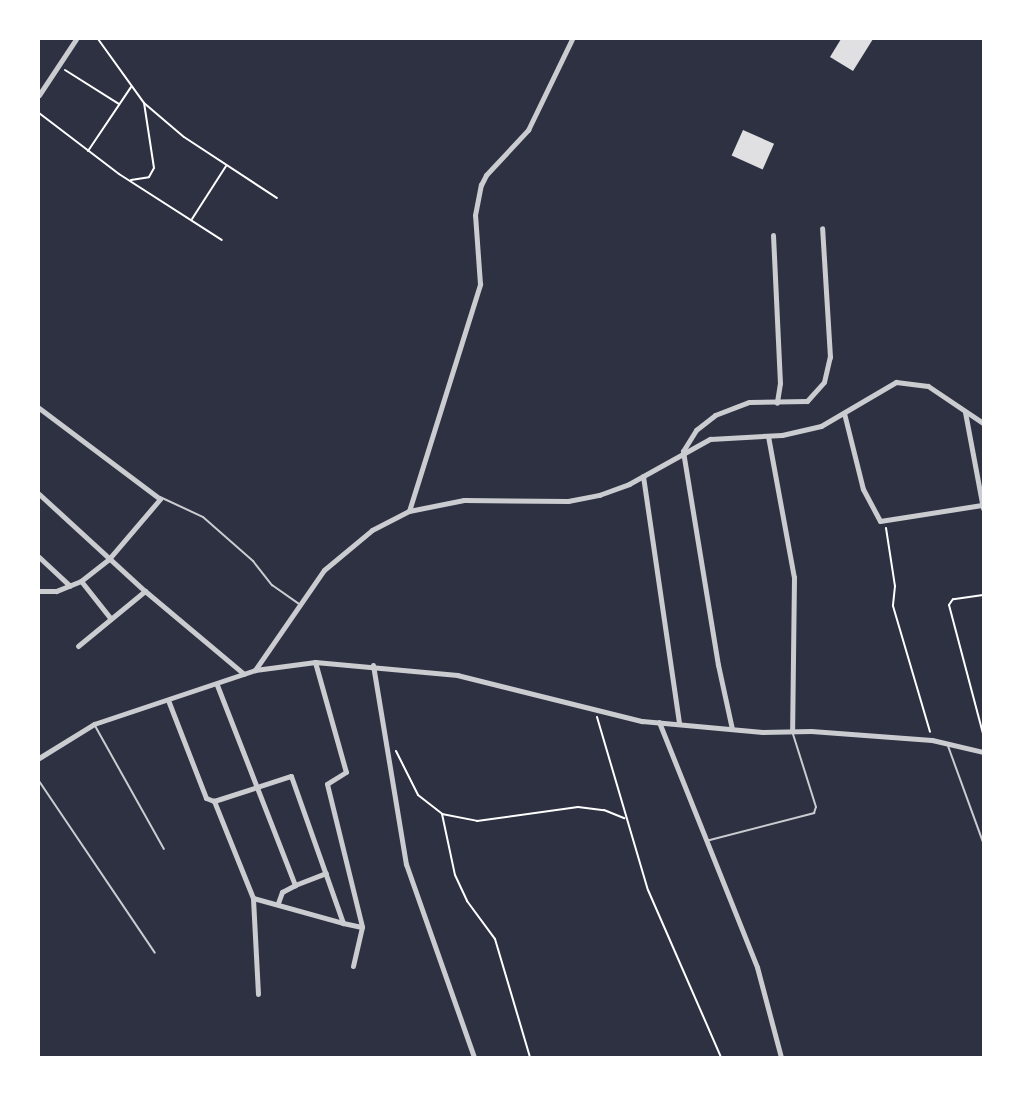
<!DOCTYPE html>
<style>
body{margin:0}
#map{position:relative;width:1022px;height:1096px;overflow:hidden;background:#2d3142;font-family:Commissioner,sans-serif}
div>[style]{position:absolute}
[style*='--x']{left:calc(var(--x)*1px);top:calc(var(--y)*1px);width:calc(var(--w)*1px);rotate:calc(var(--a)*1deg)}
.building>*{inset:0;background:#e0e0e3;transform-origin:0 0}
.path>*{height:2px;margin:-1px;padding:0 1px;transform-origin:1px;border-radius:1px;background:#fff}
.service>*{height:2px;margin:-1px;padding:0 1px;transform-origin:1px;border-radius:1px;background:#caccd0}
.minor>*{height:5px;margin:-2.5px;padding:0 2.5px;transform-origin:2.5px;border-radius:2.5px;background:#caccd0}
span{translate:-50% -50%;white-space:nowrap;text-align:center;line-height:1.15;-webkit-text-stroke:4.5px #fff;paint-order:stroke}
.frame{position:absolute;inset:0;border:40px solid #fff;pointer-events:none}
</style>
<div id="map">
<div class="building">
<i style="clip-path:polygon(841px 39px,873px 39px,853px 71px,830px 57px)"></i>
<i style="left:743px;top:130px;width:34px;height:28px;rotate:24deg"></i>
</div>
<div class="path">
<i style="--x:98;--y:39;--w:79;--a:54.3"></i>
<i style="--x:144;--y:103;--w:52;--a:40.4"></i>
<i style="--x:184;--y:137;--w:111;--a:33.3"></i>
<i style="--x:65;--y:70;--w:64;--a:32.2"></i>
<i style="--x:39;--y:113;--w:101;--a:37.3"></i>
<i style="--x:119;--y:174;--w:122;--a:32.7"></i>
<i style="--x:88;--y:151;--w:77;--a:-56.1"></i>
<i style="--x:131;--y:180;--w:18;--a:-9"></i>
<i style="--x:149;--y:177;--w:10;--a:-61"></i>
<i style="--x:154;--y:168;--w:66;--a:-98.7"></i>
<i style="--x:192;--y:219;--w:63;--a:-57.3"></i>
<i style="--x:886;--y:528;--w:59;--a:81.2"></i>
<i style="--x:895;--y:586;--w:20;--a:96"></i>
<i style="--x:893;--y:606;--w:131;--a:73.6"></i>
<i style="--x:983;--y:595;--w:30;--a:172"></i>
<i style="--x:953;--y:599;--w:7;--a:124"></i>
<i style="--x:949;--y:605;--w:133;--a:75.2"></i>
<i style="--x:597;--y:717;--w:180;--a:73.6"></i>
<i style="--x:648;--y:890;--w:182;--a:66.4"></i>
<i style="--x:396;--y:751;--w:49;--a:63.4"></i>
<i style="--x:418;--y:795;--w:31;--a:38"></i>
<i style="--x:442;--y:814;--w:62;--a:78"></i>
<i style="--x:455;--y:875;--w:29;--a:65"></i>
<i style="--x:467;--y:901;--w:47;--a:53.6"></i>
<i style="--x:495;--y:939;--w:123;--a:73.5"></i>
<i style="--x:442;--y:814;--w:36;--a:11"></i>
<i style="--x:477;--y:821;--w:102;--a:-7.9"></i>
<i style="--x:578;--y:807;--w:26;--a:7"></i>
<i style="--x:604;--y:810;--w:22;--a:22"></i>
</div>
<div class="service">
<i style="--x:160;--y:497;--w:47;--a:24.9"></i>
<i style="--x:203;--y:517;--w:67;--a:41.3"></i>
<i style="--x:253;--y:561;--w:31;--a:52"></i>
<i style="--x:272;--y:585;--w:32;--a:35"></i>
<i style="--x:94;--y:724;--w:143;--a:60.8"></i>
<i style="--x:948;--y:746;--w:102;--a:70"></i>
<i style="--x:39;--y:781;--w:207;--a:56"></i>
<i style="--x:706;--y:841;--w:112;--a:-14.5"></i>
<i style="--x:814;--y:813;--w:6;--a:-72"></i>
<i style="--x:816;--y:807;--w:80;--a:-107.5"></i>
</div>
<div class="minor">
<i style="--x:39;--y:95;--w:67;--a:-56.5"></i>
<i style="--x:773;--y:235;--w:148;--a:87.3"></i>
<i style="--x:780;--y:383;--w:20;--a:99"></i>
<i style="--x:39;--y:408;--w:151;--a:36.9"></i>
<i style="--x:160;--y:499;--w:79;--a:130.4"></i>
<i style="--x:109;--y:559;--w:36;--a:142"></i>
<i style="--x:81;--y:581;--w:27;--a:158"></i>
<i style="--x:56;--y:591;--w:17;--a:180"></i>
<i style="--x:965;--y:412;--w:98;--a:79.4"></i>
<i style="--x:844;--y:413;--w:78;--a:76"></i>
<i style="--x:863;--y:489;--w:36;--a:62"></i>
<i style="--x:880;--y:521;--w:103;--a:-8.9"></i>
<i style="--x:768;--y:436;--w:143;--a:79.6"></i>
<i style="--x:794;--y:577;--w:154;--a:90.7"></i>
<i style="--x:643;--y:476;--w:250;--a:81.7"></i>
<i style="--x:39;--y:494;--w:144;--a:42.5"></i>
<i style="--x:145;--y:591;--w:129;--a:40"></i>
<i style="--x:409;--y:511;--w:238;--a:-72.6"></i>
<i style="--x:480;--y:284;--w:69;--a:-94.1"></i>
<i style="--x:475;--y:215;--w:31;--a:-79"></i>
<i style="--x:481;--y:185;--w:11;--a:-63"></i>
<i style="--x:486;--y:175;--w:62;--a:-47"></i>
<i style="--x:528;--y:130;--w:101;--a:-64.2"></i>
<i style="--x:39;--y:557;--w:42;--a:43.1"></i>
<i style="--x:81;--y:581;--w:48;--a:51.7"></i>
<i style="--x:78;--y:646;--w:87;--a:-39.4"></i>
<i style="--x:315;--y:662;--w:114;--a:74.3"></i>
<i style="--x:346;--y:772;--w:22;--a:148"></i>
<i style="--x:327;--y:784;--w:147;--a:76.2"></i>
<i style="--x:362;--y:927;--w:40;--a:103"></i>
<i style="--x:373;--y:665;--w:202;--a:80.6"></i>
<i style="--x:406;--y:864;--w:205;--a:70.6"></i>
<i style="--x:255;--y:670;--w:121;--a:-55.4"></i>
<i style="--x:324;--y:570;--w:62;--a:-39.8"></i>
<i style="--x:372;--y:530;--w:42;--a:-27.2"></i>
<i style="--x:409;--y:511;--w:56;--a:-11.3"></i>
<i style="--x:464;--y:500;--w:104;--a:0.6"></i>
<i style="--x:568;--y:501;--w:32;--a:-11"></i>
<i style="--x:599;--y:495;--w:32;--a:-20"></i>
<i style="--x:629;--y:484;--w:93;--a:-29.1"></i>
<i style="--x:710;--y:439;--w:72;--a:-3.2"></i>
<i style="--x:782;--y:435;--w:40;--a:-13"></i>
<i style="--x:821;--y:426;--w:87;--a:-30.4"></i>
<i style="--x:896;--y:382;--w:32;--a:7"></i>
<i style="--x:928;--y:386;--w:66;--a:33.9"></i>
<i style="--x:217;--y:685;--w:215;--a:68.7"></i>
<i style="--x:295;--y:885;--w:33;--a:-21"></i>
<i style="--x:168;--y:700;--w:105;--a:68.8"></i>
<i style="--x:206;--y:798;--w:9;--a:21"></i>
<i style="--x:659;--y:722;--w:264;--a:68.2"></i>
<i style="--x:757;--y:967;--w:93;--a:75.1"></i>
<i style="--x:732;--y:729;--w:66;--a:-102.3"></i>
<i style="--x:718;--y:665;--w:217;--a:-99.3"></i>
<i style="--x:683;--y:451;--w:25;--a:-58"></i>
<i style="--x:696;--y:430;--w:24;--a:-38"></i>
<i style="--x:715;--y:415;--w:36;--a:-21"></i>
<i style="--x:749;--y:402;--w:58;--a:-1"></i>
<i style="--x:807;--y:401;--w:25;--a:-48"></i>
<i style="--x:824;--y:382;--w:26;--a:-77"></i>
<i style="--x:830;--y:357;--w:129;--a:-93.5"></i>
<i style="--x:39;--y:758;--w:65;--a:-31.7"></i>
<i style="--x:94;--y:724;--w:170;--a:-18.5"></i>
<i style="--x:255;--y:670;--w:61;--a:-7.6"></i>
<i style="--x:315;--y:662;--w:143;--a:5.2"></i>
<i style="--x:457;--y:675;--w:191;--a:14"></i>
<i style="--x:642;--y:721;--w:121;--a:5.2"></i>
<i style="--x:762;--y:732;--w:49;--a:-1.2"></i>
<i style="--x:811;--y:731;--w:121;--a:4.3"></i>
<i style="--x:932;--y:740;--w:52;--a:13.2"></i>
<i style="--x:253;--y:898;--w:93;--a:15.5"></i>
<i style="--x:278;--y:903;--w:12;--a:-70"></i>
<i style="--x:282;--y:892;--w:15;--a:-28"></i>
<i style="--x:258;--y:994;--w:96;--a:-93"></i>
<i style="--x:253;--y:898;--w:105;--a:-111.9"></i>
<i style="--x:214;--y:801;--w:81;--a:-18"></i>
<i style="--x:291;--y:776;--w:156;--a:70.5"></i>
<i style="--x:343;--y:923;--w:19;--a:12"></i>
</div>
<div class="frame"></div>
</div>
